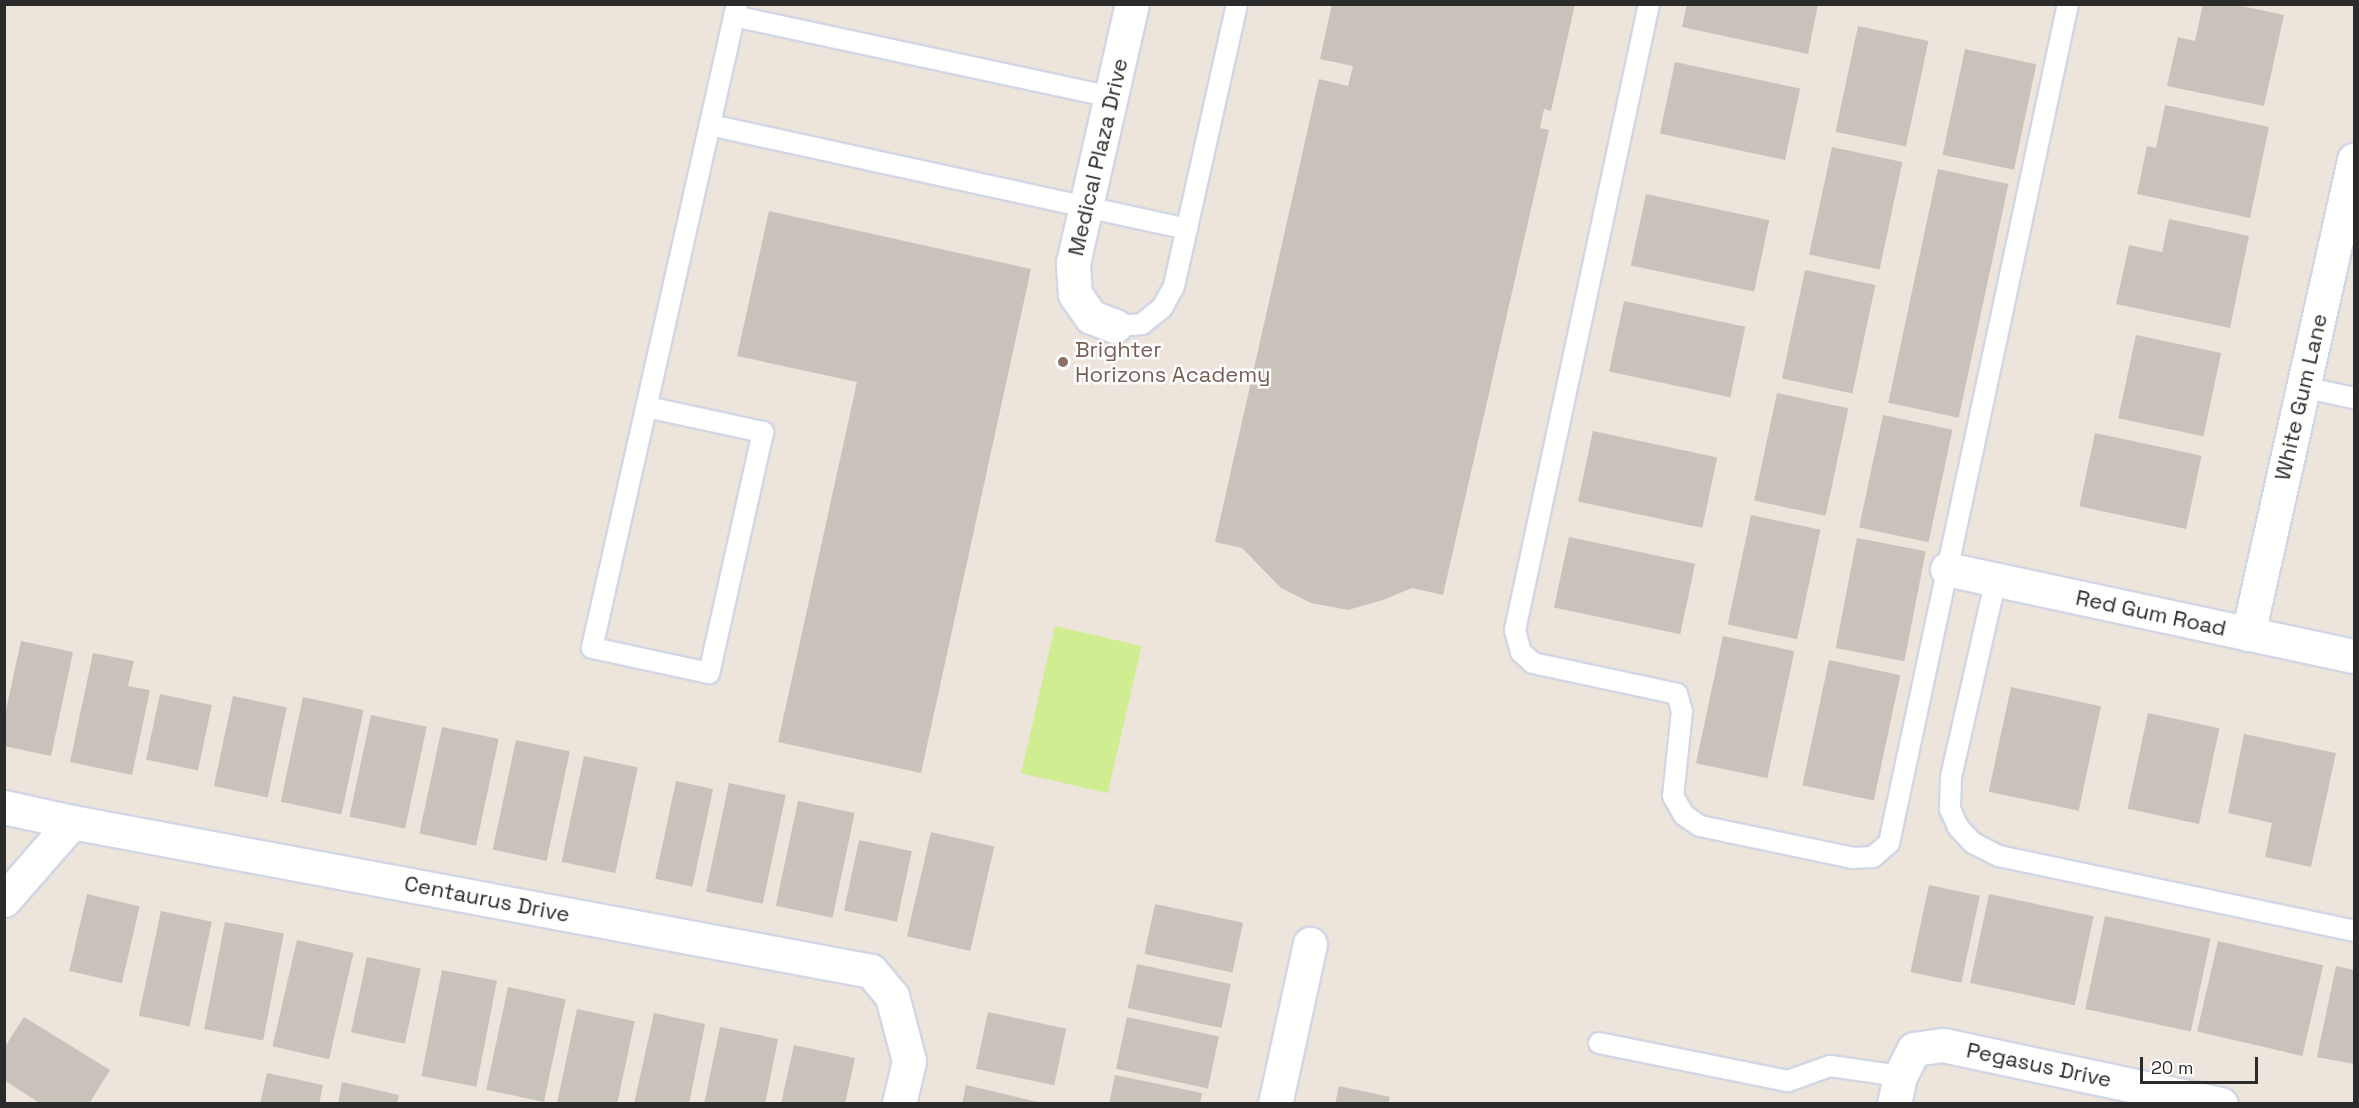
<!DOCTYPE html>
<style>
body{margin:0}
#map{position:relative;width:2359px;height:1108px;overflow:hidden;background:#ede4dc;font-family:"Space Grotesk",sans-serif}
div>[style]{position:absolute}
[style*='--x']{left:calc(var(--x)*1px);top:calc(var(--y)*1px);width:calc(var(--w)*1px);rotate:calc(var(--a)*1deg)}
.pitch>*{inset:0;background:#d1ed92;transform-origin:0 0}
.building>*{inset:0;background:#c9c2bb;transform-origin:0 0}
.roads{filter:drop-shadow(2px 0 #d2d7e4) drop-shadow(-2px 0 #d2d7e4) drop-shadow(0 2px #d2d7e4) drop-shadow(0 -2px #d2d7e4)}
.service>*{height:20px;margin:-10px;padding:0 10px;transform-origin:10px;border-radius:10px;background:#fff}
.minor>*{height:33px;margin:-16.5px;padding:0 16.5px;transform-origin:16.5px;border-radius:16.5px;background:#fff}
.dots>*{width:16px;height:16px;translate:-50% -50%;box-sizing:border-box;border:3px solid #fff;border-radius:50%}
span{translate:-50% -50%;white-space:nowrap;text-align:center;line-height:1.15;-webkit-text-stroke:5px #fff;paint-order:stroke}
.street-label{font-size:22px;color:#2b2b2b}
.education-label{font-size:22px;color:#785e54}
.left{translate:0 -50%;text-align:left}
.frame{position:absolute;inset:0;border:6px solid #2b2b2b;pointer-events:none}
.scale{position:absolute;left:2140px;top:1057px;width:118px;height:27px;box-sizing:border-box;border:3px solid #2b2b2b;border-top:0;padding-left:8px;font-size:18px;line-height:21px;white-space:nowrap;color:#2b2b2b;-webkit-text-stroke:4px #fff;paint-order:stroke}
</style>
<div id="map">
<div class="pitch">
<i style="left:1055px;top:626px;width:89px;height:151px;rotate:13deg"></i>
</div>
<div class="building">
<i style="clip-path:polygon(1332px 4px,1575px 4px,1551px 111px,1544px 109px,1540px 128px,1549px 130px,1443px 595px,1412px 588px,1383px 600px,1348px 610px,1311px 603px,1281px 588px,1242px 548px,1215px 542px,1319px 79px,1348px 86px,1353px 66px,1320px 59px)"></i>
<i style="clip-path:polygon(1687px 4px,1818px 4px,1808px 54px,1682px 27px)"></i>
<i style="clip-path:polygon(2203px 4px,2232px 4px,2284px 15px,2264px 106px,2167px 86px,2178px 37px,2195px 41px)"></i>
<i style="left:1858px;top:26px;width:72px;height:108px;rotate:12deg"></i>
<i style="left:1965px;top:49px;width:73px;height:108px;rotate:12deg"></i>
<i style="left:1675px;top:62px;width:128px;height:73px;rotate:12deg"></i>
<i style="clip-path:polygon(2165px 105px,2269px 127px,2250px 218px,2137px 194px,2147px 146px,2156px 148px)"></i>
<i style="left:1832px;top:147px;width:72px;height:110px;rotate:12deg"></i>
<i style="left:1938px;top:169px;width:72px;height:239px;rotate:12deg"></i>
<i style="left:1646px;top:194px;width:126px;height:73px;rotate:12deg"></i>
<i style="clip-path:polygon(769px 211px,1031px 269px,921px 773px,778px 742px,857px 382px,737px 356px)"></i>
<i style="clip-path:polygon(2169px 219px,2249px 236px,2230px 328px,2116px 304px,2129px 245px,2162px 252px)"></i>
<i style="left:1805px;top:270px;width:72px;height:111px;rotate:12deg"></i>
<i style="left:1624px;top:301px;width:124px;height:72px;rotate:12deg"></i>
<i style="left:2136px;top:335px;width:87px;height:85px;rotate:12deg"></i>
<i style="left:1777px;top:393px;width:73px;height:110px;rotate:12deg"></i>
<i style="left:1883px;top:415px;width:71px;height:115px;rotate:12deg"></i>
<i style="left:1593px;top:431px;width:127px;height:72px;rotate:12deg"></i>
<i style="left:2095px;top:433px;width:109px;height:75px;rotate:12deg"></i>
<i style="left:1751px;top:515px;width:71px;height:112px;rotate:12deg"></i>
<i style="left:1569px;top:537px;width:129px;height:72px;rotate:12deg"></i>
<i style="left:1857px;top:538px;width:70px;height:112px;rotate:11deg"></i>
<i style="left:1723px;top:636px;width:73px;height:130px;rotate:12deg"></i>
<i style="clip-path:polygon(21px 641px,73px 652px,51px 756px,4px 746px,4px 719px)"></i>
<i style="clip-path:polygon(93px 653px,134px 661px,128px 686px,150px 690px,132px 775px,70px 762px)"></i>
<i style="left:1829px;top:660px;width:73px;height:128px;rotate:12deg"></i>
<i style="left:2011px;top:687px;width:92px;height:107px;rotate:12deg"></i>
<i style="left:160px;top:694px;width:53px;height:67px;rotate:12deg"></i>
<i style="left:233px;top:696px;width:55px;height:92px;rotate:12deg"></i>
<i style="left:303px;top:697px;width:62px;height:107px;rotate:12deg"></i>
<i style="left:2148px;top:713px;width:73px;height:98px;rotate:12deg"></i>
<i style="left:371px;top:715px;width:57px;height:104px;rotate:12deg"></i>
<i style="left:442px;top:727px;width:58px;height:109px;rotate:12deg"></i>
<i style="clip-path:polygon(2244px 734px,2336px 753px,2311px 867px,2265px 857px,2272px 823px,2228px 813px)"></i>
<i style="left:516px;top:740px;width:55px;height:112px;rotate:12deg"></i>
<i style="left:584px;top:756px;width:55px;height:108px;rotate:12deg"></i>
<i style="left:676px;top:781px;width:38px;height:100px;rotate:12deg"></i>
<i style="left:729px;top:783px;width:58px;height:111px;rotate:12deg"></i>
<i style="left:798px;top:801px;width:58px;height:107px;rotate:12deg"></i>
<i style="left:931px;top:832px;width:65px;height:107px;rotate:13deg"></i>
<i style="left:859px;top:840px;width:54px;height:72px;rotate:12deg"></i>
<i style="left:1929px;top:885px;width:52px;height:89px;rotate:12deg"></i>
<i style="left:87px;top:894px;width:54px;height:79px;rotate:13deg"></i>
<i style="left:1989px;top:894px;width:107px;height:91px;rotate:12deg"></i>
<i style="left:1155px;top:904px;width:90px;height:51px;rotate:12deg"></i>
<i style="left:161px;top:911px;width:52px;height:107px;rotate:12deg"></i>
<i style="left:2105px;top:916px;width:108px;height:95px;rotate:12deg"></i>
<i style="left:225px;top:922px;width:60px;height:109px;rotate:11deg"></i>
<i style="left:297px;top:940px;width:58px;height:109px;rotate:13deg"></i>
<i style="left:2218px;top:941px;width:108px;height:93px;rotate:13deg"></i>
<i style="left:367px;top:957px;width:55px;height:77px;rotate:12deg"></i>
<i style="left:1137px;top:964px;width:96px;height:45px;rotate:12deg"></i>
<i style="clip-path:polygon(2336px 966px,2354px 970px,2354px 1064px,2317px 1057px)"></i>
<i style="left:442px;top:970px;width:56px;height:108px;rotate:11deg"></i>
<i style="left:508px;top:987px;width:59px;height:105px;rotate:12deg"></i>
<i style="left:577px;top:1009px;width:59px;height:97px;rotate:12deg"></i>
<i style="left:988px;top:1012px;width:80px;height:58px;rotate:12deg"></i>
<i style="clip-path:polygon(654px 1013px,705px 1024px,689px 1104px,634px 1104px)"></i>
<i style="clip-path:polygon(24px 1017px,110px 1070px,89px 1104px,41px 1104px,4px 1080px,4px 1048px)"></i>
<i style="left:1127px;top:1017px;width:94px;height:53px;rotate:12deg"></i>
<i style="clip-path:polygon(720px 1027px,778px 1039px,765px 1104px,704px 1104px)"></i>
<i style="clip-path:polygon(794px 1045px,855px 1058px,845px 1104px,781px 1104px)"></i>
<i style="clip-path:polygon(267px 1073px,323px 1085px,319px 1104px,260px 1104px)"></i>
<i style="clip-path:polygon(1115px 1075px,1202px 1093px,1200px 1104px,1109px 1104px)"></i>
<i style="clip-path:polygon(342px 1082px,399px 1095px,397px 1104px,338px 1104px)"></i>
<i style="clip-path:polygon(966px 1085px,1042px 1103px,1042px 1104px,962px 1104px)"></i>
<i style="clip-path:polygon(1339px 1086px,1390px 1097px,1388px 1104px,1335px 1104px)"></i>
</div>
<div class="roads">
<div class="service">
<i style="--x:1649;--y:4;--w:640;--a:102.08"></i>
<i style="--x:1515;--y:630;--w:23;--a:75"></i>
<i style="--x:1521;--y:652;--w:16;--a:43"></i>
<i style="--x:1533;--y:663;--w:147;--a:12.1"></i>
<i style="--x:1677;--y:694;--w:18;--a:74"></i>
<i style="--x:1682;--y:711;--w:85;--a:96"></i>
<i style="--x:1673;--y:796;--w:22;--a:60"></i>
<i style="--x:1684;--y:815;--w:19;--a:35"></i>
<i style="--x:1700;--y:826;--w:156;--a:11.8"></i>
<i style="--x:1853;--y:858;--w:20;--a:-3"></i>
<i style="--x:1873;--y:857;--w:21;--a:-41"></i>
<i style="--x:1889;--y:843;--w:858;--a:-77.96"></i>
<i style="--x:734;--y:16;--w:386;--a:12.1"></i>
<i style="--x:710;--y:125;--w:488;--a:12.3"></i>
<i style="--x:1115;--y:326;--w:27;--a:-4"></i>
<i style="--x:1142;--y:324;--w:26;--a:-39"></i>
<i style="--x:1162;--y:308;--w:25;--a:-61"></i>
<i style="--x:1174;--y:286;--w:289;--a:-77.4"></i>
<i style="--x:2303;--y:387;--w:52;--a:12.2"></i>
<i style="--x:647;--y:407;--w:119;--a:12.2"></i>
<i style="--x:763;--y:432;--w:247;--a:102.6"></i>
<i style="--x:709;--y:673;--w:120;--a:-167.9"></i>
<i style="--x:592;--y:648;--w:660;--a:-77.31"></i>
<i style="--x:1996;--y:579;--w:203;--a:102.8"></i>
<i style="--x:1951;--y:777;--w:32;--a:92"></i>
<i style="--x:1950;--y:809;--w:20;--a:66"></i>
<i style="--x:1958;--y:827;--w:22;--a:47"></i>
<i style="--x:1973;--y:843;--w:29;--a:27"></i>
<i style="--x:1999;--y:856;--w:363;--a:11.9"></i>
<i style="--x:1599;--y:1043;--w:193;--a:11.4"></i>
<i style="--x:1788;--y:1081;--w:45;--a:-19.7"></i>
<i style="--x:1830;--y:1066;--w:71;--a:8.1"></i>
</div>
<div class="minor">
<i style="--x:1115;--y:326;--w:26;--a:-159"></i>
<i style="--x:1091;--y:317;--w:28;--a:-125"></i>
<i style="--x:1075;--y:294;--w:31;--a:-94"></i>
<i style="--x:1073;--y:263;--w:266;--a:-77.2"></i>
<i style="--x:1947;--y:569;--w:416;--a:12.1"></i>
<i style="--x:2248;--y:634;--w:486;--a:-77.4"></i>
<i style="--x:4;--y:807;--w:70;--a:12.4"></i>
<i style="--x:72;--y:822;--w:813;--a:10.56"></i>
<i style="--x:871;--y:971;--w:33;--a:50"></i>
<i style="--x:892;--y:996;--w:67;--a:75.3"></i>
<i style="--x:909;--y:1061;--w:44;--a:103.1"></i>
<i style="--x:4;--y:900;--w:103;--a:-48.9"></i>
<i style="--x:1275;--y:1104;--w:164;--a:-77.7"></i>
<i style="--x:1894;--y:1104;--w:29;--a:-78"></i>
<i style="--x:1900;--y:1076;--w:30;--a:-63"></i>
<i style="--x:1914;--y:1049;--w:29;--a:-8"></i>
<i style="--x:1943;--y:1045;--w:284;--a:12"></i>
</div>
</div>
<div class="dots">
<i style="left:1063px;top:362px;background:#8d6e63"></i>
</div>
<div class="street-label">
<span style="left:1098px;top:157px;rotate:-77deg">Medical Plaza Drive</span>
<span style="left:2301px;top:397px;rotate:-77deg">White Gum Lane</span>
<span style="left:2151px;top:613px;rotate:12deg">Red Gum Road</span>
<span style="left:487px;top:899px;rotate:11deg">Centaurus Drive</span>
<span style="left:2039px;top:1065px;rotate:12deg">Pegasus Drive</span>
</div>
<div class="education-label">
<span class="left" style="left:1075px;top:362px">Brighter<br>Horizons Academy</span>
</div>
<div class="frame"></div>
<div class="scale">20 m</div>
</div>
